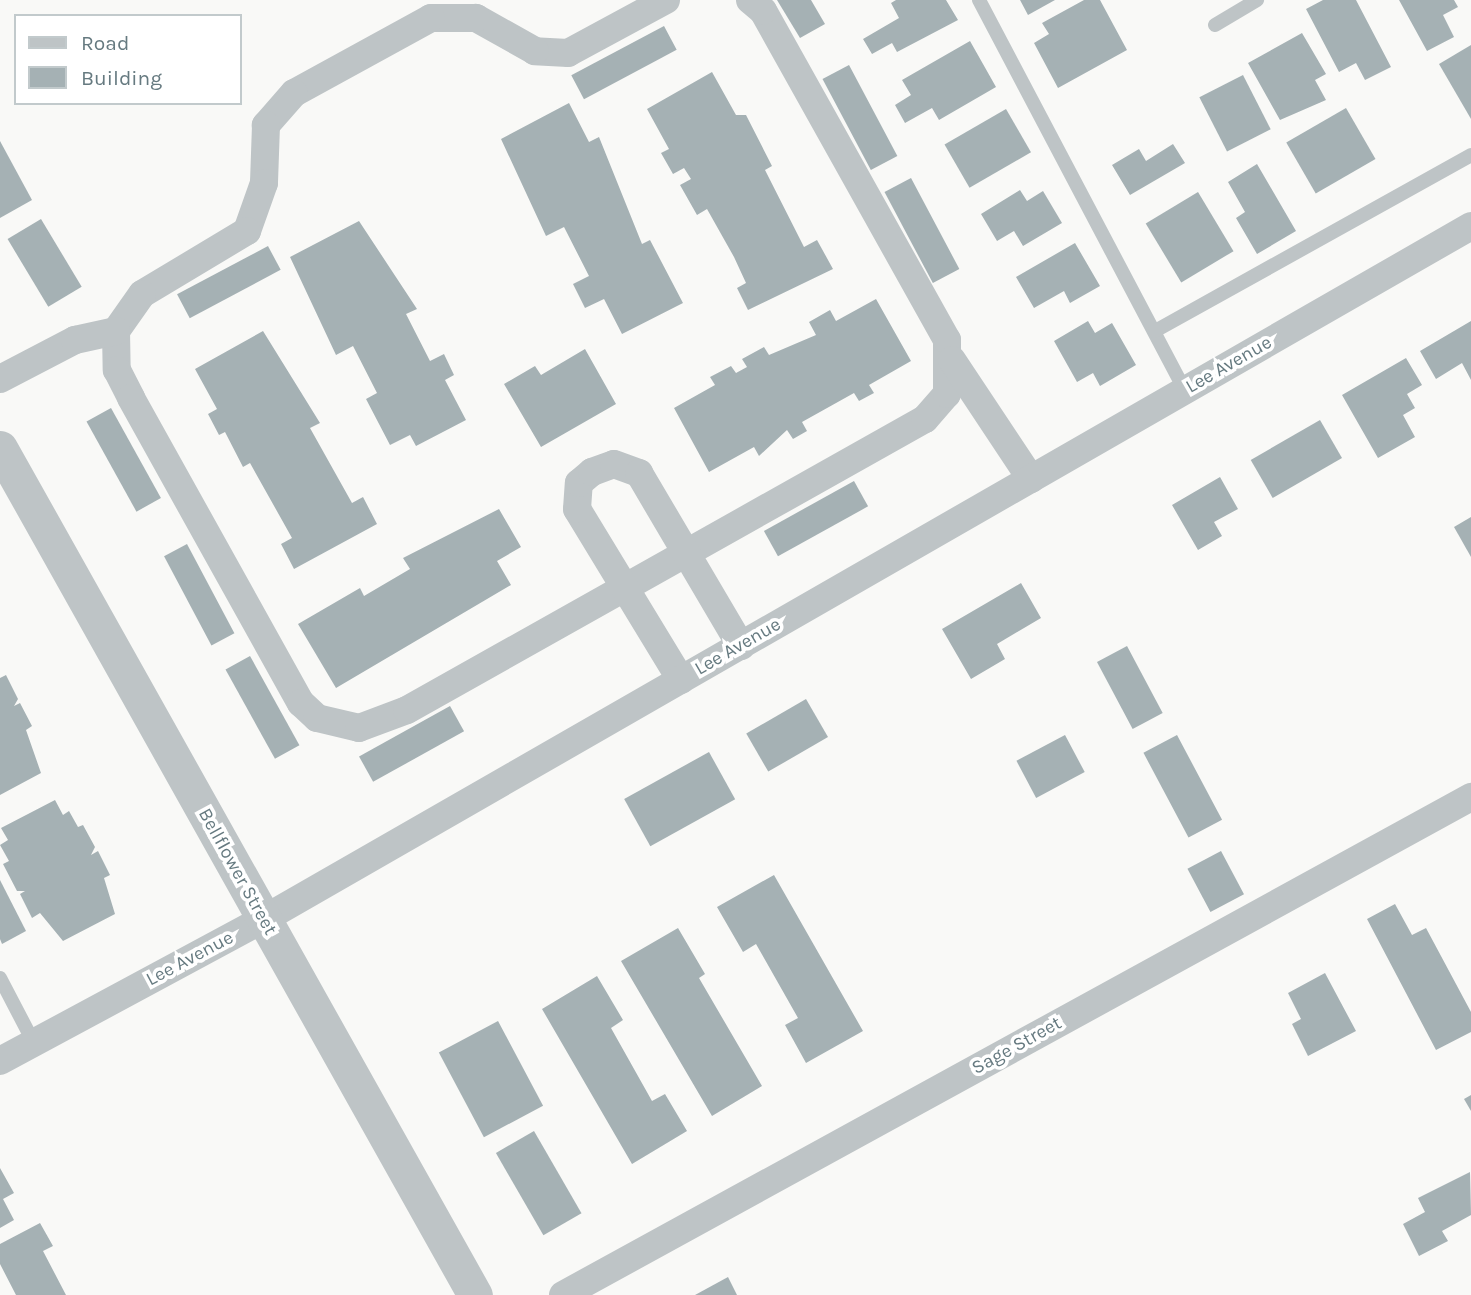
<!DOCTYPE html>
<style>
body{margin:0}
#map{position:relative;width:1471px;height:1295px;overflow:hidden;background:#f9f9f7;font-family:Karla,sans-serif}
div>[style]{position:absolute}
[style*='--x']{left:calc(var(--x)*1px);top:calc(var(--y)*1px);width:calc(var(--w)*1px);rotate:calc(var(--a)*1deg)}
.building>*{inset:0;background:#a5b1b4;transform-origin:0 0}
.service>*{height:14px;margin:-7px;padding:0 7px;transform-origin:7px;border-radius:7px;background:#bec4c6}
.minor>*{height:28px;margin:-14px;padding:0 14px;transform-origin:14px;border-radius:14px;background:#bec4c6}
.tertiary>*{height:35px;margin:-17.5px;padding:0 17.5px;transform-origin:17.5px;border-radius:17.5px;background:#bec4c6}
span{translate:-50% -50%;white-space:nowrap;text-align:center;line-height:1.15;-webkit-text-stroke:7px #fff;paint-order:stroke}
.street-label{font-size:19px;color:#667a80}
.legend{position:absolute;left:14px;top:14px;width:228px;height:91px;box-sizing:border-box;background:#fff;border:2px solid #c2cacc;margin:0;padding:9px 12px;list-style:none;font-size:21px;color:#667a80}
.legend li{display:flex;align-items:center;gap:14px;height:35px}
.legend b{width:35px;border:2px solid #c2cacc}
</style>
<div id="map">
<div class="building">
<i style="clip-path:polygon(777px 0,811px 0,825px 24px,800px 38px)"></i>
<i style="clip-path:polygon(896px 0,946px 0,958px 20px,897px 52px,892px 43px,872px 54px,863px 39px,899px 18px,891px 3px)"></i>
<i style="clip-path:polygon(1020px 0,1055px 0,1028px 15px)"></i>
<i style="clip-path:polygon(1084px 0,1100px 0,1127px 50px,1058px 88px,1034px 43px,1049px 34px,1042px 23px)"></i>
<i style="clip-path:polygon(1323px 0,1356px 0,1391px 67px,1365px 80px,1356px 63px,1339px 72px,1306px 9px)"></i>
<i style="clip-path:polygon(1399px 0,1454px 0,1458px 7px,1443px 15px,1454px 37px,1427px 51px)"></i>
<i style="left:664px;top:26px;width:27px;height:105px;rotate:62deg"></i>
<i style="clip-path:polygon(1302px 33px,1326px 74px,1315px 80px,1326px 100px,1280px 120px,1248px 63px)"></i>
<i style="clip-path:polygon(970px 41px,996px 87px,939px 120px,932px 108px,905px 123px,895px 105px,911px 95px,902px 80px)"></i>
<i style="clip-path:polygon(1471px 45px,1471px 119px,1439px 64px)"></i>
<i style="left:849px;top:65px;width:103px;height:30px;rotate:62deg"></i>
<i style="clip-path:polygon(712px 72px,736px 115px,746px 115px,772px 166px,765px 170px,804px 247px,817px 240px,833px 269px,748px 310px,737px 288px,746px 283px,734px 257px,707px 209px,697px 215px,680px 185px,691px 179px,684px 168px,673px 174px,661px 153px,669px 149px,647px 109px)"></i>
<i style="left:1243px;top:75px;width:61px;height:49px;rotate:63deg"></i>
<i style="clip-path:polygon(569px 103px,589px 142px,599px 137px,642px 244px,650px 240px,683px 303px,622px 334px,604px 299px,585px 308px,573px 284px,589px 276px,564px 227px,546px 236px,501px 139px)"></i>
<i style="left:1346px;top:108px;width:59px;height:69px;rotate:60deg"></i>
<i style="left:1006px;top:109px;width:50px;height:71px;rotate:60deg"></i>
<i style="clip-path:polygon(0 141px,32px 200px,0 218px)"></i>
<i style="clip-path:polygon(1173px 144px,1185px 163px,1130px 195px,1112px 165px,1139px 149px,1146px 161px)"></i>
<i style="clip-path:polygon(1257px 164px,1296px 231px,1257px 254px,1236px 218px,1245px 212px,1228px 182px)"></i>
<i style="left:911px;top:178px;width:103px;height:30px;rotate:62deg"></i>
<i style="clip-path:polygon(1020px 190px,1027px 201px,1043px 191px,1062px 223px,1023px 246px,1014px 231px,997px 241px,981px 214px)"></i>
<i style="left:1198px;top:192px;width:69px;height:61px;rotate:59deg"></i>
<i style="left:41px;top:219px;width:79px;height:39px;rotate:59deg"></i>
<i style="clip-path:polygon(359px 221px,417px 309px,406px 314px,430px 361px,444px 354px,454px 375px,445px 380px,466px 420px,416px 446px,410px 435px,390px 445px,366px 399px,377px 393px,353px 346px,336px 355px,290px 257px)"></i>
<i style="clip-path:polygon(1075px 243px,1100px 286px,1070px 303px,1064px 291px,1034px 308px,1016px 277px)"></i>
<i style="left:268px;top:246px;width:27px;height:103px;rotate:62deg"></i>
<i style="clip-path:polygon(876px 299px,911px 361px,869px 385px,874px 393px,859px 401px,854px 393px,802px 422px,807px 431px,793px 439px,787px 430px,759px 456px,754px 447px,709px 472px,674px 408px,715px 385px,710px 377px,731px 366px,736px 373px,747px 367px,742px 359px,764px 347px,769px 355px,816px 335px,809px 322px,830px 310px,836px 321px)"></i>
<i style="clip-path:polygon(1088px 321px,1095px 333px,1112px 323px,1136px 365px,1100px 386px,1093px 373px,1077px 382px,1054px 341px)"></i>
<i style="clip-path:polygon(1471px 321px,1471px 380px,1462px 363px,1436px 379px,1420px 351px)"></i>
<i style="clip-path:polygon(263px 331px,320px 423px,310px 428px,352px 503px,363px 497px,377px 524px,294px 569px,281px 544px,292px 538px,250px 463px,243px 467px,225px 432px,219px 435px,208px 414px,217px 409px,195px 369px)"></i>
<i style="clip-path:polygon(585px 349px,616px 404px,541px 447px,504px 384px,535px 366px,541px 375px)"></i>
<i style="clip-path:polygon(1406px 358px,1422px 385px,1407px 394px,1415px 408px,1403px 415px,1415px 437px,1378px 458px,1342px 395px)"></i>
<i style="left:111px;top:408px;width:103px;height:28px;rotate:61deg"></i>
<i style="left:1320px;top:420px;width:44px;height:80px;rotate:60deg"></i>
<i style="clip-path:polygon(1220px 477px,1238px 509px,1214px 522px,1222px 536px,1198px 550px,1172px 505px)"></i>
<i style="left:854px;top:481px;width:29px;height:103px;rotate:61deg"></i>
<i style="clip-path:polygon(499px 509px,521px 547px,497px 561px,511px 585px,336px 688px,298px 624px,360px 588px,364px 596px,410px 569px,403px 558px)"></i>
<i style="clip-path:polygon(1471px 517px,1471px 557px,1454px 527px)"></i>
<i style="left:187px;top:544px;width:101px;height:26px;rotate:62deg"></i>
<i style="clip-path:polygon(1021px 583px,1041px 618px,997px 644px,1005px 659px,971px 679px,942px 629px)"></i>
<i style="left:1127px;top:646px;width:76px;height:34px;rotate:62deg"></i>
<i style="left:250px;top:656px;width:102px;height:28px;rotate:61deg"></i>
<i style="clip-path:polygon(6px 675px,18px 699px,14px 706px,20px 703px,32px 726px,26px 730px,41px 773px,0 795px,0 678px)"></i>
<i style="left:806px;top:699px;width:44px;height:69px;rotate:60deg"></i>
<i style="left:450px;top:706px;width:29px;height:104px;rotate:61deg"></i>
<i style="left:1065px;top:735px;width:42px;height:55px;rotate:62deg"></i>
<i style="left:1177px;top:735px;width:96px;height:38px;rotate:62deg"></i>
<i style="left:709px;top:752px;width:54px;height:97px;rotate:61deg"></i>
<i style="clip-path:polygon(55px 800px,63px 815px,69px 811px,78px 827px,83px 825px,95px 847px,91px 855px,98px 851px,110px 875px,104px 878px,115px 914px,63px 941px,40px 913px,32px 918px,20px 894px,25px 891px,17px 891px,3px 864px,9px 861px,0 845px,8px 840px,1px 828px)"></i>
<i style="left:1221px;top:851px;width:49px;height:38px;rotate:62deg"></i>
<i style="clip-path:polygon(774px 875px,863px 1031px,806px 1063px,785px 1025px,798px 1018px,756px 944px,743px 952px,717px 907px)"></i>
<i style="clip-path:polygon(0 880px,26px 931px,2px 944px,0 939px)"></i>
<i style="clip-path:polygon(1395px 904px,1412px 935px,1426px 928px,1471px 1012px,1471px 1032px,1436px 1050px,1367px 919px)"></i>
<i style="clip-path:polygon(678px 928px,705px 974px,699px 978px,762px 1086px,712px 1116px,621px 961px)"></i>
<i style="clip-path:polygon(1325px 973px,1356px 1031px,1308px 1056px,1292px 1024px,1301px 1019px,1288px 993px)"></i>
<i style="clip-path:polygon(597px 976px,623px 1020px,611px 1028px,652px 1101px,665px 1094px,687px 1131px,632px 1164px,542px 1009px)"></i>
<i style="left:498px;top:1021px;width:96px;height:67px;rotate:62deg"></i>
<i style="clip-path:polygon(1471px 1095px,1471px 1111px,1464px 1099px)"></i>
<i style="left:534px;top:1131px;width:95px;height:44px;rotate:60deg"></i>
<i style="clip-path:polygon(0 1168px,14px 1193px,3px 1199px,14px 1220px,0 1228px)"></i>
<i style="clip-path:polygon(1470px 1172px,1471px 1215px,1442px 1231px,1448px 1241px,1419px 1256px,1403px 1224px,1425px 1212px,1418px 1198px)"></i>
<i style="clip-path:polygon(40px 1223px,53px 1246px,43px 1251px,66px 1295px,16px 1295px,0 1264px,0 1244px)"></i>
<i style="clip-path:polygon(728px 1277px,737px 1295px,695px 1295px)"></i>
</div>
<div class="service">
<i style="--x:979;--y:0;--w:441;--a:62.2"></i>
<i style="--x:1215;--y:25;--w:49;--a:-30.8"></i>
<i style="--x:1155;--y:331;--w:362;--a:-29.1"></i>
<i style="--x:0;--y:978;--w:73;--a:62.4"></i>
</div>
<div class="minor">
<i style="--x:666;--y:0;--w:111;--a:151.6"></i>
<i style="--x:568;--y:53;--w:33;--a:-177"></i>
<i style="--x:535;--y:51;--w:68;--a:-150.8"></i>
<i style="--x:476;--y:18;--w:45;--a:180"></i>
<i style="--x:431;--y:18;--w:156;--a:151.3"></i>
<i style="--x:294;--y:93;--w:43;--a:131.2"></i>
<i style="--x:266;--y:125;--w:58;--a:92"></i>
<i style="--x:264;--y:183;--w:51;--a:109.5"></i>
<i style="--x:247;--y:231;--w:122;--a:149"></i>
<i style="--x:142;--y:294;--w:45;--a:125.1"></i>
<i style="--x:116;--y:331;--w:39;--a:89"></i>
<i style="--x:117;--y:370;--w:31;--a:63"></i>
<i style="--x:131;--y:398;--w:349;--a:60.9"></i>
<i style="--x:301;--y:703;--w:22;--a:43"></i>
<i style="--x:317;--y:718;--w:43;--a:13.4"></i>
<i style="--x:359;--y:728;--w:51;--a:-20.6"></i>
<i style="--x:407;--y:710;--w:594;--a:-29.33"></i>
<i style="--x:925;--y:419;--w:33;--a:-49"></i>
<i style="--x:947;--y:394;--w:54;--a:-90"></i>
<i style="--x:947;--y:340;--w:377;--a:-119.2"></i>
<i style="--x:763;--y:11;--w:17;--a:-140"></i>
<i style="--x:952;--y:360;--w:143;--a:56.4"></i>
<i style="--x:0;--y:379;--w:85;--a:-27.5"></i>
<i style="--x:75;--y:340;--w:42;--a:-12.4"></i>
<i style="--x:681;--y:680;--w:200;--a:-121.3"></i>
<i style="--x:577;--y:509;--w:26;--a:-86"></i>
<i style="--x:579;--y:483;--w:17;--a:-40"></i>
<i style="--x:592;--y:472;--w:23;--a:-20"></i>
<i style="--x:614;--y:464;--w:27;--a:20"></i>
<i style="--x:639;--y:473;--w:201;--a:59.5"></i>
<i style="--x:0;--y:1061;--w:300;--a:-28.3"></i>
<i style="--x:264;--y:919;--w:1392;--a:-29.86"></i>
<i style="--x:563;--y:1295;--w:1036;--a:-28.74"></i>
</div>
<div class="tertiary">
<i style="--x:0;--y:448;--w:971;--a:60.72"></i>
</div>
<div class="street-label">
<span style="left:1229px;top:365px;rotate:-30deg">Lee Avenue</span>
<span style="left:738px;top:647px;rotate:-30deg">Lee Avenue</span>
<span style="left:237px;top:872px;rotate:61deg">Bellflower Street</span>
<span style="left:190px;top:959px;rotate:-28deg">Lee Avenue</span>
<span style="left:1017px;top:1046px;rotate:-29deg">Sage Street</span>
</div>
<ul class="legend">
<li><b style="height:9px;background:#bec4c6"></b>Road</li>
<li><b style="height:19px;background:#a5b1b4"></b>Building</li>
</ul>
</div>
